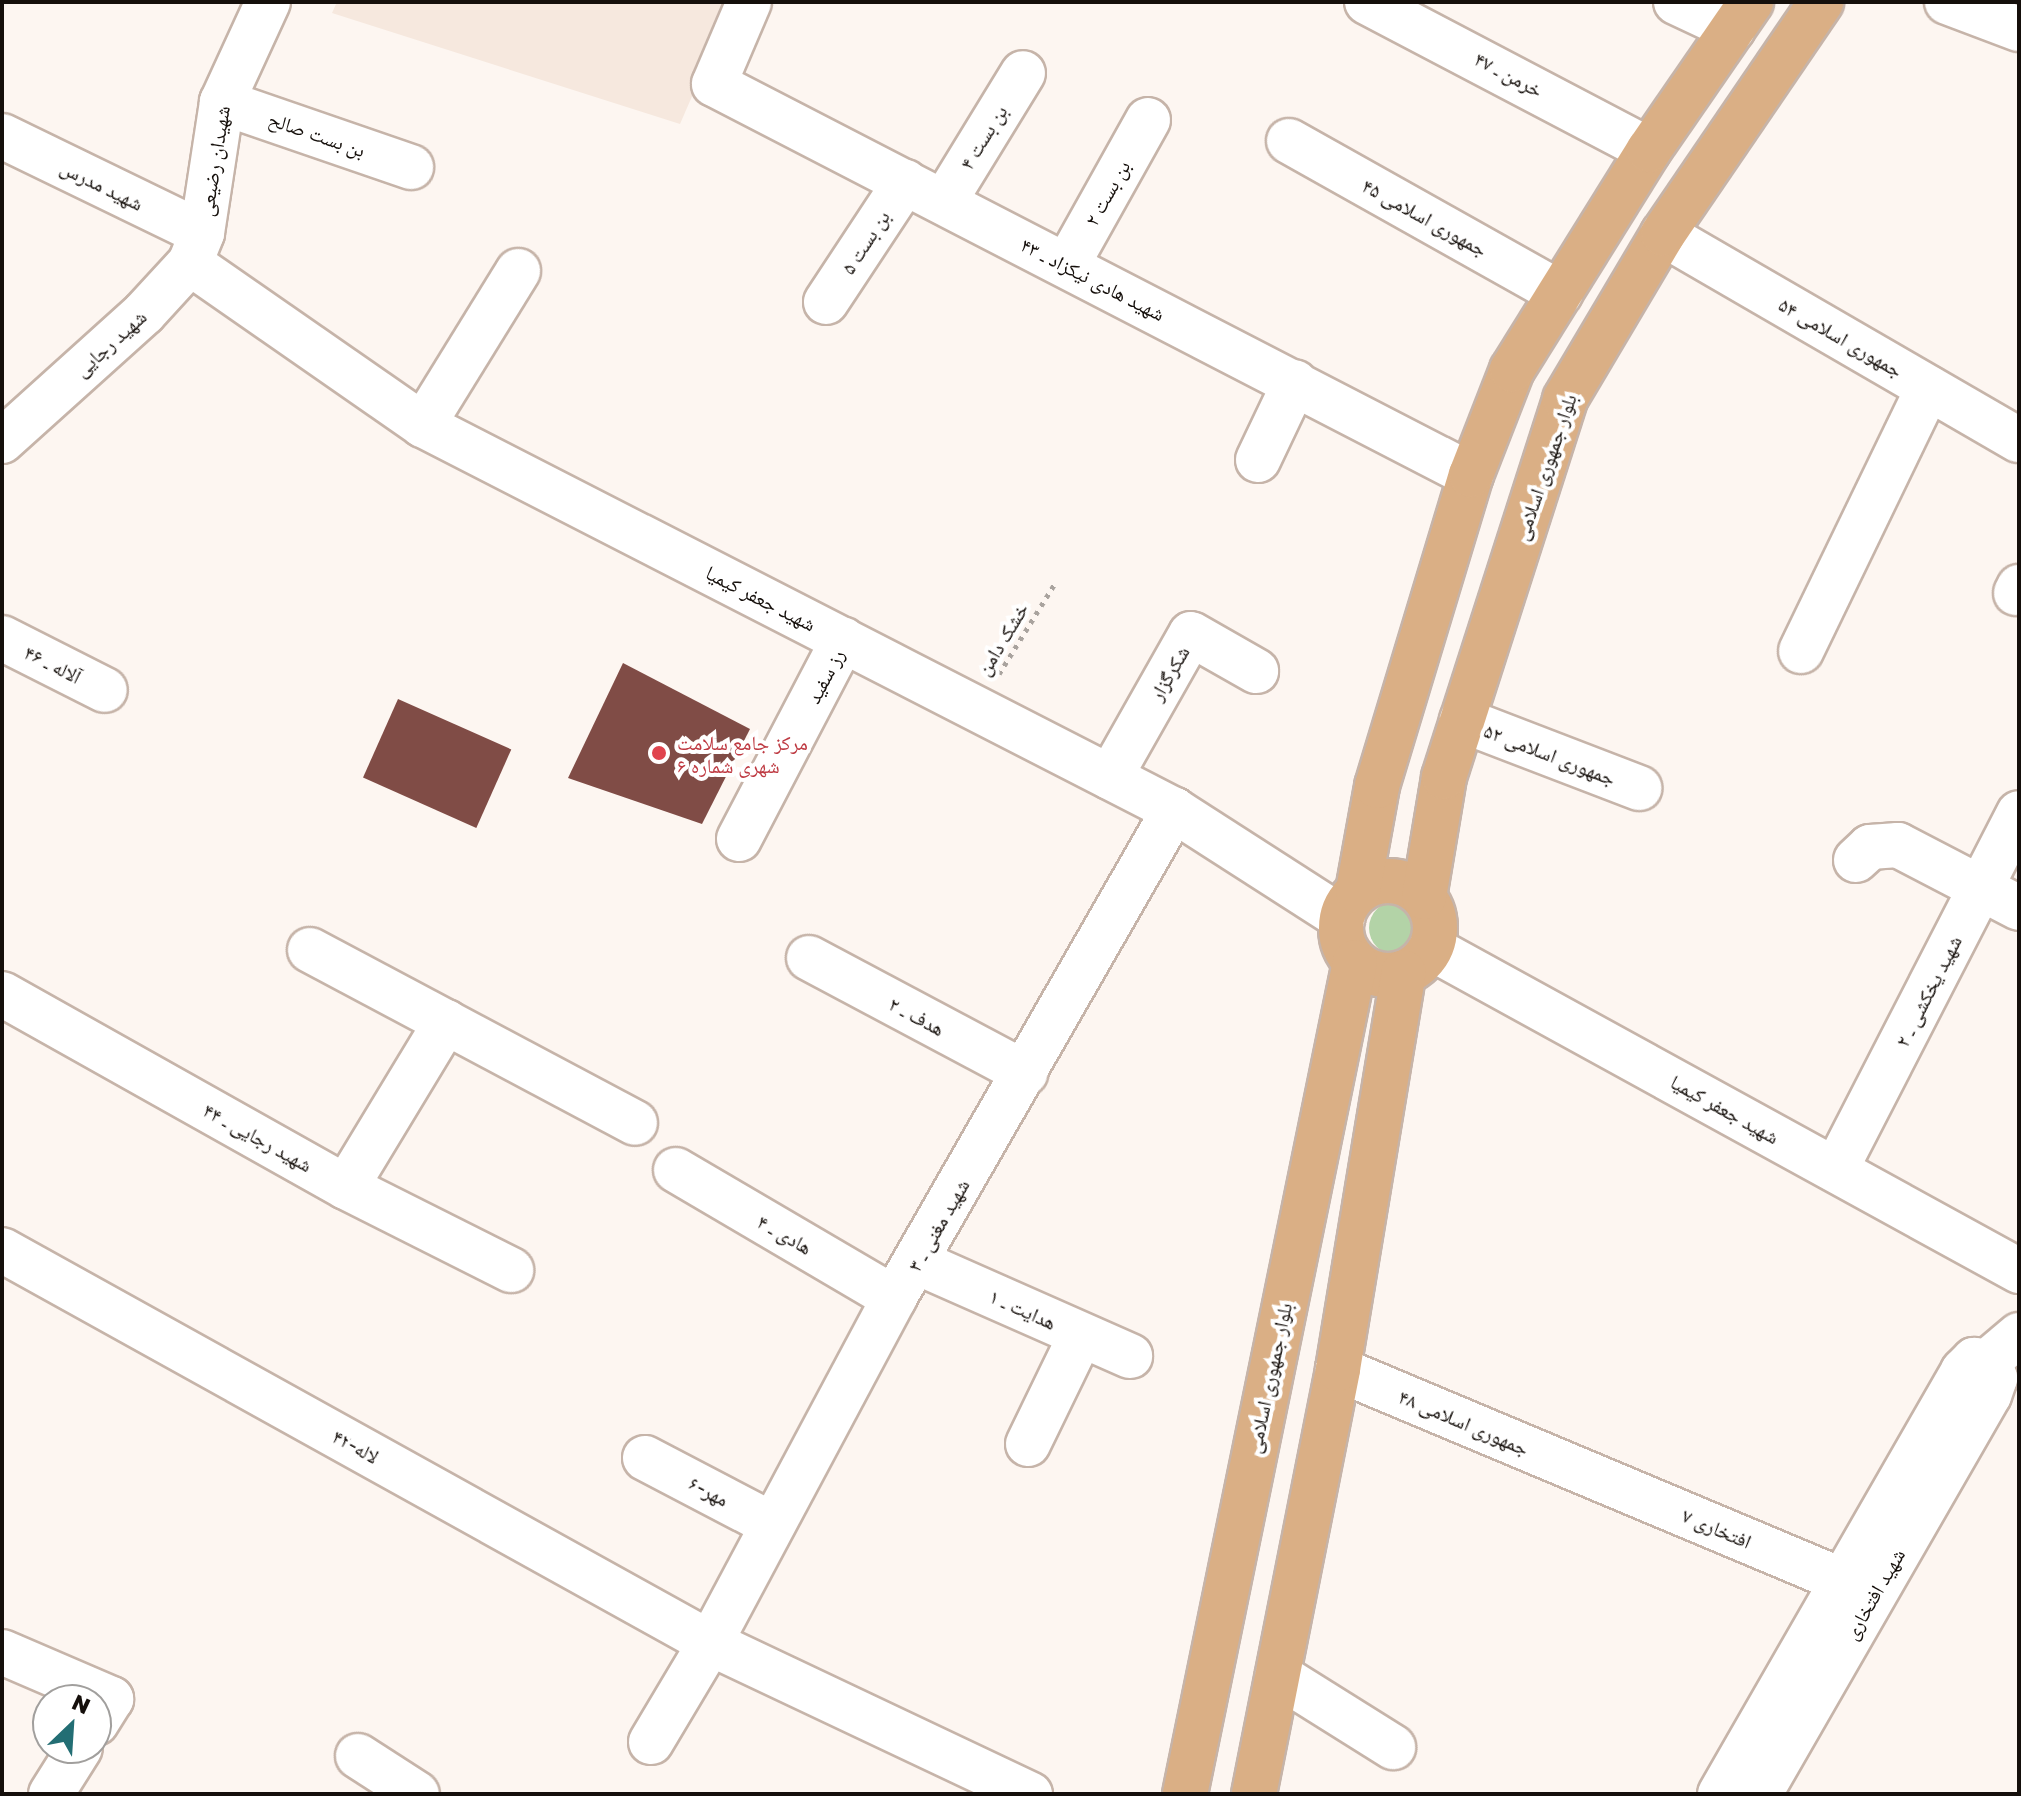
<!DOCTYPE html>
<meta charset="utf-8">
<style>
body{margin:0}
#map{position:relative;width:2021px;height:1796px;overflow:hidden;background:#fdf6f1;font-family:"Golos Text","Noto Naskh Arabic",sans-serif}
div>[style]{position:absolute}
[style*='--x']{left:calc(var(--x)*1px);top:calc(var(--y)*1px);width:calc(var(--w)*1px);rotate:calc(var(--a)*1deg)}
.built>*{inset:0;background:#f6e8de}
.green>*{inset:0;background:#b3d3a7}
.round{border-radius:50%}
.building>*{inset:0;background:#804c46;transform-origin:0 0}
.path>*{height:5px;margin-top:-2.5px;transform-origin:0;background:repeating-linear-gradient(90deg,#a9a39e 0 4px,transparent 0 10px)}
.roads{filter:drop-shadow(2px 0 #c6b4a9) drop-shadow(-2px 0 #c6b4a9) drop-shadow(0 2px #c6b4a9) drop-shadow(0 -2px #c6b4a9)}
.minor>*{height:44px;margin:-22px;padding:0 22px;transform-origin:22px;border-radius:22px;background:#fff}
.major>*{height:44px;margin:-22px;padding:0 22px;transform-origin:22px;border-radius:22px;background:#daaf85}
.major>.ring{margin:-22px;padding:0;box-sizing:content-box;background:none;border:44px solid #daaf85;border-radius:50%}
.dots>*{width:22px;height:22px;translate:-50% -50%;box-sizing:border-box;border:4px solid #fff;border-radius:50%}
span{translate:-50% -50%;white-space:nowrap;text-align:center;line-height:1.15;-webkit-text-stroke:8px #fff;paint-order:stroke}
.street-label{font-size:20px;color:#150f0b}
.health-label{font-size:20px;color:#be3a42}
.left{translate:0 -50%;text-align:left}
.frame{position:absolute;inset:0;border:4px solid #150f0b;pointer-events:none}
.north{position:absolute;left:32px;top:1684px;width:80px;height:80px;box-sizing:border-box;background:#fff;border:2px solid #a19f9d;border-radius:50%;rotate:25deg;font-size:22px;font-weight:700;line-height:32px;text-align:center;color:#150f0b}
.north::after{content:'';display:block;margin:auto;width:28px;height:36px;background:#236e74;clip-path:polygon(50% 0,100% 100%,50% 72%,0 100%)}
</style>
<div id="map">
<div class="built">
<i style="clip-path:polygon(337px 2px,733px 2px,680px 124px,332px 13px)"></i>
</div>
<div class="green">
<i class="round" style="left:1369px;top:901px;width:54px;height:54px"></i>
</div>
<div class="building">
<i style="clip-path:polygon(623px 663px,750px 729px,702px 824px,568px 778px)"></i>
<i style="left:398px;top:699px;width:124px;height:86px;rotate:24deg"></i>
</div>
<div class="path">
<i style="--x:999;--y:674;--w:105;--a:-58.3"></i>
</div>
<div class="roads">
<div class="minor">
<i style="--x:749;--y:2;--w:89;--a:113.1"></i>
<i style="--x:714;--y:84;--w:852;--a:27.32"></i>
<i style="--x:1367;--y:2;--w:318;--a:27.7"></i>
<i style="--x:1676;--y:2;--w:63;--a:25.3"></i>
<i style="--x:1947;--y:2;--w:77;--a:20.6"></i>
<i style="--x:222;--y:102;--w:200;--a:19"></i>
<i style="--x:2;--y:136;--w:222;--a:25.9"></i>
<i style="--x:1289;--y:141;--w:311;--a:29.3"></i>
<i style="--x:944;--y:202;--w:151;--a:-58.5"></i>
<i style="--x:1663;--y:234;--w:411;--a:30.1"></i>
<i style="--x:190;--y:263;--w:284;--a:34.8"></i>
<i style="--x:423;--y:425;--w:844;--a:27.14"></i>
<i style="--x:1174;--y:810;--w:200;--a:32.7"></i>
<i style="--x:1067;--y:265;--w:166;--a:-60.8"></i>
<i style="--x:826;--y:302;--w:144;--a:-56.6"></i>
<i style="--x:423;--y:425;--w:181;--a:-58.3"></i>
<i style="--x:2;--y:441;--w:191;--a:-42"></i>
<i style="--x:144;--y:313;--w:68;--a:-47.4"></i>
<i style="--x:190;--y:263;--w:32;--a:-68"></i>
<i style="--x:202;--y:233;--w:133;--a:-81.3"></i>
<i style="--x:222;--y:102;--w:110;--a:-65.3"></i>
<i style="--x:1258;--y:460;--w:86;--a:-64.6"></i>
<i style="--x:2016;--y:593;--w:7;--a:-63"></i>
<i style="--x:2;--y:638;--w:115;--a:26.8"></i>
<i style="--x:1801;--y:651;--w:292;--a:-64.2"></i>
<i style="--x:1462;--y:720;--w:190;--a:21"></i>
<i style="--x:1110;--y:777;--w:164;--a:-60.5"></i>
<i style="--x:1191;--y:634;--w:75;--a:29.6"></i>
<i style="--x:739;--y:839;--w:225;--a:-62.4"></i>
<i style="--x:1856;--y:860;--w:19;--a:-43"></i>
<i style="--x:1870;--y:847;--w:28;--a:-4"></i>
<i style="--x:1898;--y:845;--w:136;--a:27.5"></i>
<i style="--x:1431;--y:948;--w:671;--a:28.78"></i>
<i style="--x:310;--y:950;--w:368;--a:28"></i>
<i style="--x:809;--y:958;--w:245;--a:28"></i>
<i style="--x:2;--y:994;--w:394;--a:29.3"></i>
<i style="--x:346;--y:1187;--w:193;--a:-58.8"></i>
<i style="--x:1836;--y:1169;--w:400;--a:-62.8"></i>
<i style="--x:676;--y:1170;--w:253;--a:30.4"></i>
<i style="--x:346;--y:1187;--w:185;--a:26.7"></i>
<i style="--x:2;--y:1250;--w:810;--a:29.03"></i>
<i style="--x:710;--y:1643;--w:354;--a:25.3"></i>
<i style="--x:917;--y:1262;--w:233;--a:23.8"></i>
<i style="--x:1987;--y:1362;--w:42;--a:-40.2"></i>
<i style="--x:1338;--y:1369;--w:548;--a:22.77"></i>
<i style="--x:1028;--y:1444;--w:121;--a:-64.1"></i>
<i style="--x:645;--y:1458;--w:144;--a:27.6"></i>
<i style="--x:2;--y:1652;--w:119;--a:23.3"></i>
<i style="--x:111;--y:1699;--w:28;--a:122"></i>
<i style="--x:1278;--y:1675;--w:136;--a:32.1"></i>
<i style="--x:651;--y:1742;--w:115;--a:-59.2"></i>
<i style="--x:710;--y:1643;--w:391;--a:-61.9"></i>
<i style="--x:894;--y:1298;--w:563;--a:-60.15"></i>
<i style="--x:358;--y:1756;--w:70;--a:32.8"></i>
<i style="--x:51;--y:1794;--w:54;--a:-57.8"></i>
<i style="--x:1720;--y:1794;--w:488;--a:-60.1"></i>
<i style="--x:1963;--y:1371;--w:16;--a:-45"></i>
<i style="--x:1974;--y:1360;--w:13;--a:9"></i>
<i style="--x:1987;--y:1362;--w:18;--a:63"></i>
<i style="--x:1995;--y:1378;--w:18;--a:109"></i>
<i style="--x:1989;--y:1395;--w:460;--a:119.9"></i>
</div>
<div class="major">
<i class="ring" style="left:1341px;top:881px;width:50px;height:50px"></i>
<i style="--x:1358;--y:891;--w:107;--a:-79.7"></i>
<i style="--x:1377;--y:786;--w:325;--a:-73.2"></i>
<i style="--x:1471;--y:475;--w:113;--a:-68.7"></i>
<i style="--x:1512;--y:370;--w:259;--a:-58.1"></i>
<i style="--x:1649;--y:150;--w:180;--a:-55.4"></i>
<i style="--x:1424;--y:897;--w:122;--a:-80.5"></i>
<i style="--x:1444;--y:777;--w:397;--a:-72.2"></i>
<i style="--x:1565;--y:399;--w:192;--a:-59.3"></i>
<i style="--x:1663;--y:234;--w:281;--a:-55.7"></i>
<i style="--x:1185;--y:1794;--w:849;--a:-78.45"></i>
<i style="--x:1254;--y:1794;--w:433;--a:-78.8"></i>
<i style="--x:1338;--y:1369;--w:402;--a:-80.6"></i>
</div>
</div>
<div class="dots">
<i style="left:659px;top:753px;background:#e0444e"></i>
</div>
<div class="street-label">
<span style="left:1509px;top:74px;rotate:28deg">خرمن ـ ۴۷</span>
<span style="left:317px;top:134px;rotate:19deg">بن بست صالح</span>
<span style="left:983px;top:137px;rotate:-58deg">بن بست ۴</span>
<span style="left:214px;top:161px;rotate:-81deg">شهیدان رضیعی</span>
<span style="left:102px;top:185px;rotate:26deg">شهید مدرس</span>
<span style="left:1107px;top:193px;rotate:-61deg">بن بست ۲</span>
<span style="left:1425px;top:217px;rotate:29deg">جمهوری اسلامی ۴۵</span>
<span style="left:865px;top:242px;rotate:-57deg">بن بست ۵</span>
<span style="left:1093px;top:279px;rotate:27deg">شهید هادی نیکزاد ـ ۴۳</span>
<span style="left:1841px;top:337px;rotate:30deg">جمهوری اسلامی ۵۴</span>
<span style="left:110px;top:343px;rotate:-42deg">شهید رجایی</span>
<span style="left:1545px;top:467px;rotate:-71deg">بلوار جمهوری اسلامی</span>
<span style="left:761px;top:598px;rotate:27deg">شهید جعفر کیمیا</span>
<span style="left:1002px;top:639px;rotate:-59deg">خشک دامن</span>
<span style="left:53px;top:664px;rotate:27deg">آلاله ـ ۴۶</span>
<span style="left:1169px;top:673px;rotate:-60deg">شکرگزار</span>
<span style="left:825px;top:676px;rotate:-62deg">رز سفید</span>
<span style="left:1550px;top:754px;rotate:21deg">جمهوری اسلامی ۵۲</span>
<span style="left:1928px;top:991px;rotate:-63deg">شهید یخکشی ـ ۲</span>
<span style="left:917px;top:1016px;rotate:28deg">هدف ـ ۲</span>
<span style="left:1725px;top:1109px;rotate:29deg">شهید جعفر کیمیا</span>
<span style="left:258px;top:1137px;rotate:29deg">شهید رجایی ـ ۴۴</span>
<span style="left:938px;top:1225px;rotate:-60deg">شهید مغنی ـ ۳</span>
<span style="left:785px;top:1234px;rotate:30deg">هادی ـ ۴</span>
<span style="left:1023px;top:1309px;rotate:24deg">هدایت ـ ۱</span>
<span style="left:1269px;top:1378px;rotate:-78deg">بلوار جمهوری اسلامی</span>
<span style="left:1464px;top:1422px;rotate:23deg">جمهوری اسلامی ۴۸</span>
<span style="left:356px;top:1446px;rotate:29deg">لاله-۴۲</span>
<span style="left:709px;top:1491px;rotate:27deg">مهر-۶</span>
<span style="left:1717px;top:1528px;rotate:23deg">افتخاری ۷</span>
<span style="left:1874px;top:1594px;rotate:-60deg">شهید افتخاری</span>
</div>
<div class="health-label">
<span class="left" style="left:677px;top:754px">مرکز جامع سلامت<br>شهری شماره ۶</span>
</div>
<div class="frame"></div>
<div class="north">N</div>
</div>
